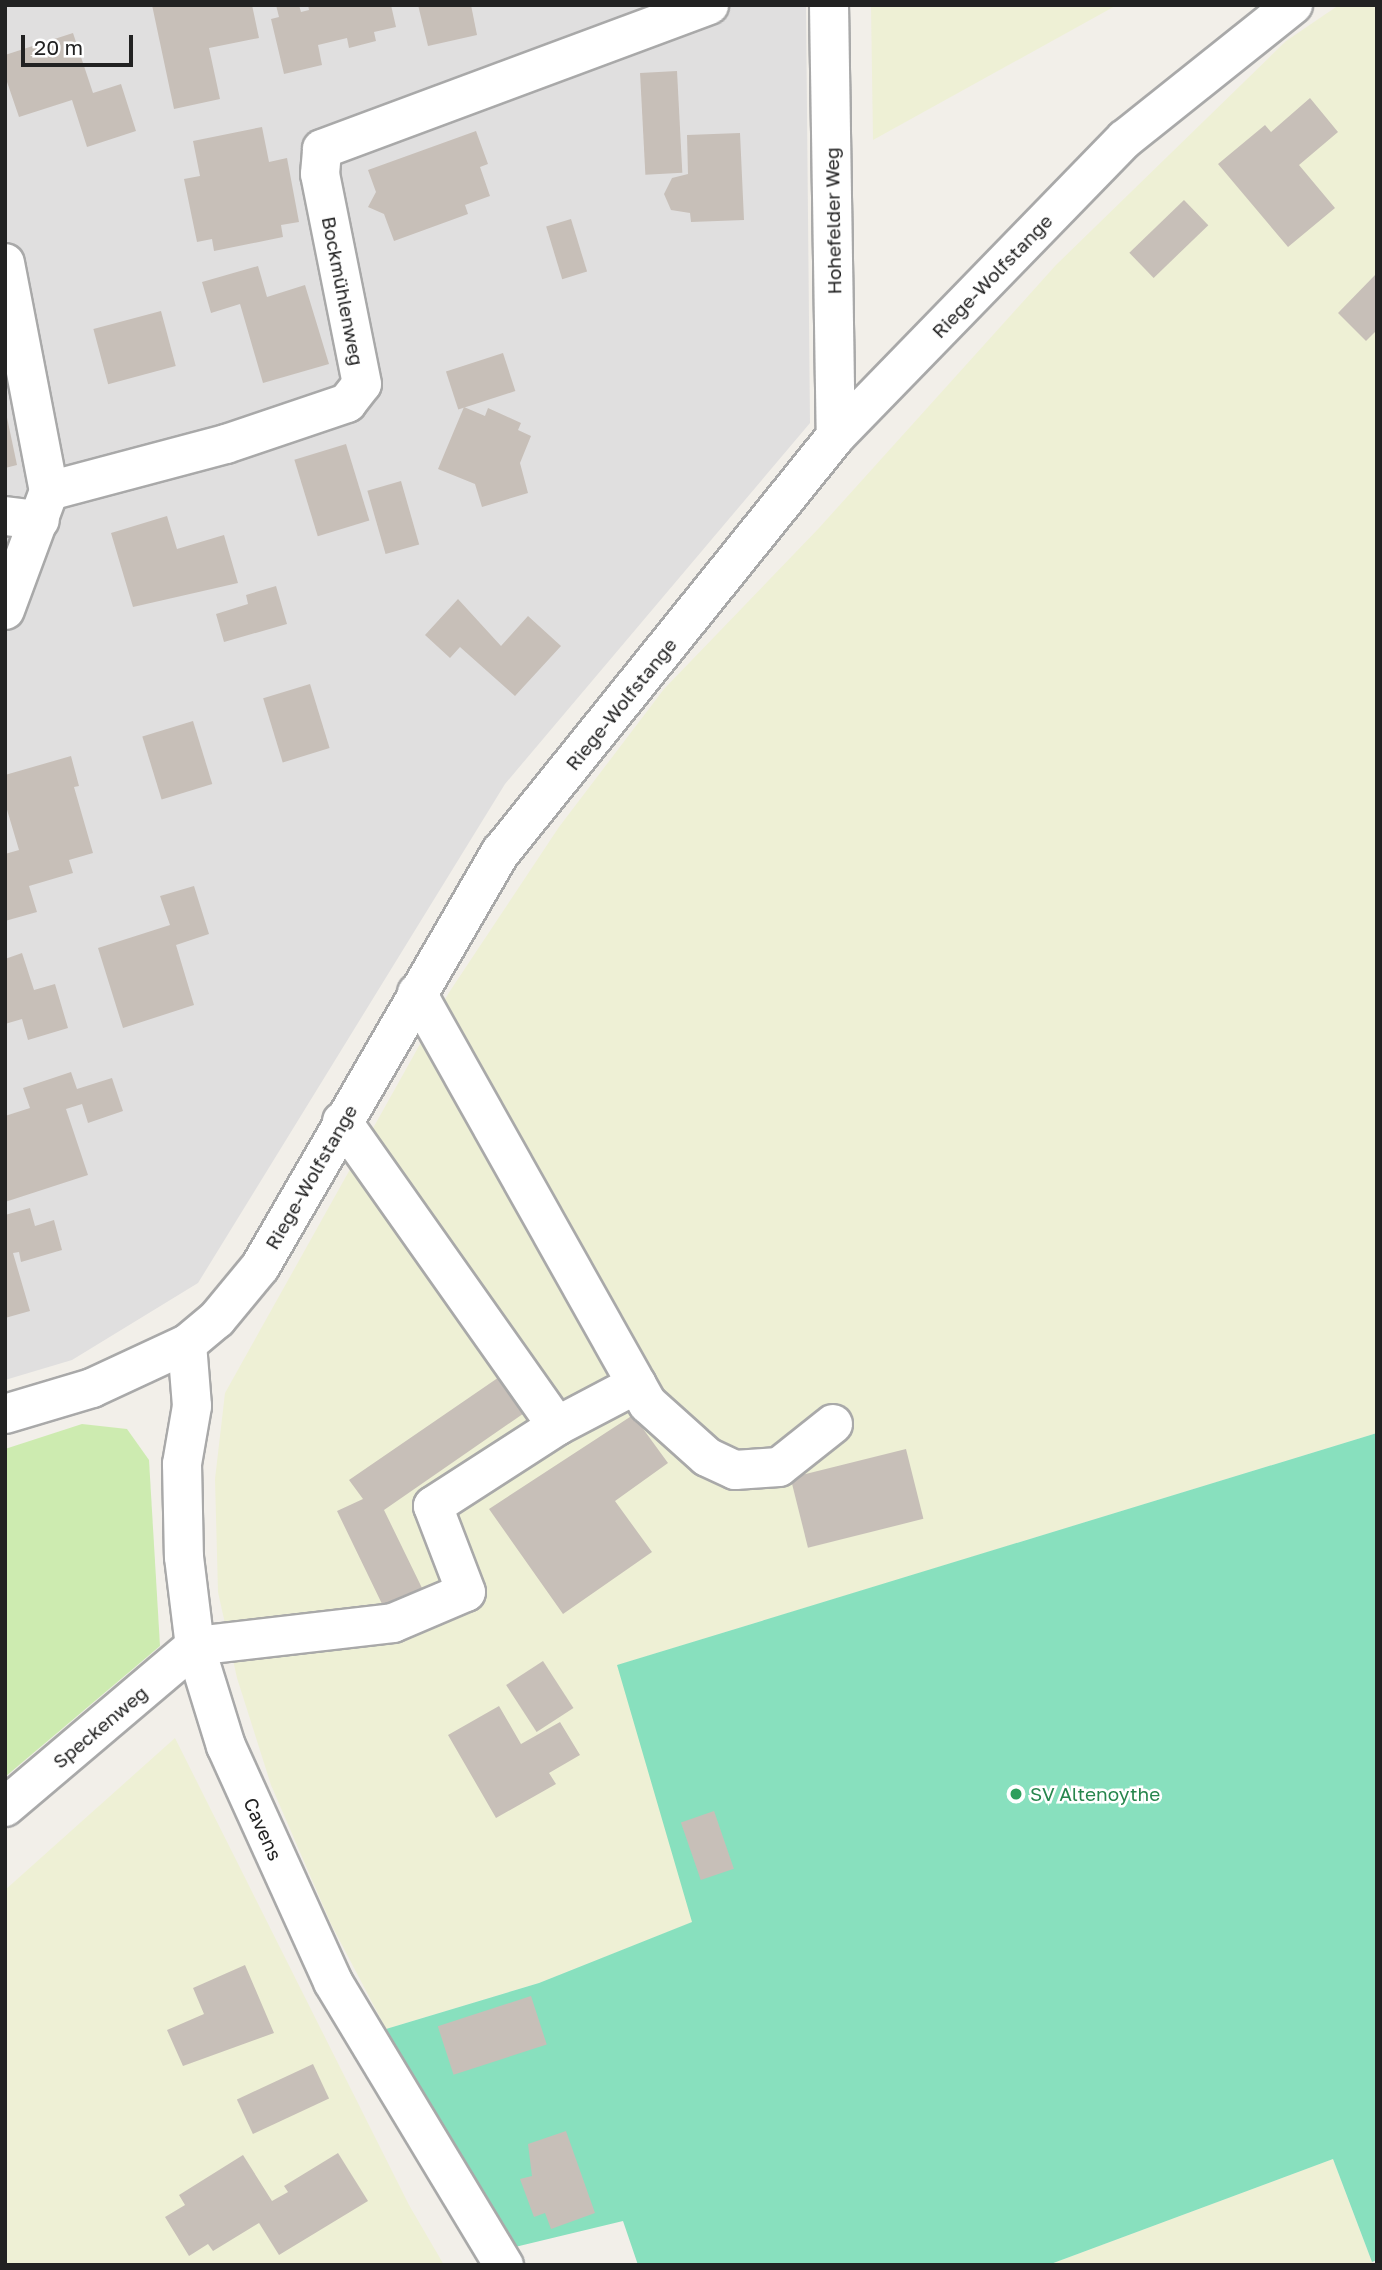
<!DOCTYPE html>
<meta charset="utf-8">
<style>
body{margin:0}
#map{position:relative;width:1382px;height:2270px;overflow:hidden;background:#f2efe9;font-family:"Golos Text",sans-serif}
div>[style]{position:absolute}
[style*='--x']{left:calc(var(--x)*1px);top:calc(var(--y)*1px);width:calc(var(--w)*1px);rotate:calc(var(--a)*1deg)}
.residential>*{inset:0;background:#e0dfdf}
.farmland>*{inset:0;background:#eef0d5}
.grass>*{inset:0;background:#cdebb0}
.pitch>*{inset:0;background:#88e0be}
.building>*{inset:0;background:#c7bfb8;transform-origin:0 0}
.roads{filter:drop-shadow(2px 0 #a9a9a9) drop-shadow(-2px 0 #a9a9a9) drop-shadow(0 2px #a9a9a9) drop-shadow(0 -2px #a9a9a9)}
.minor>*{height:38px;margin:-19px;padding:0 19px;transform-origin:19px;border-radius:19px;background:#fff}
.dots>*{width:19px;height:19px;translate:-50% -50%;box-sizing:border-box;border:4px solid #fff;border-radius:50%}
span{translate:-50% -50%;white-space:nowrap;text-align:center;line-height:1.15;-webkit-text-stroke:5px #fff;paint-order:stroke}
.street-label{font-size:19px;color:#222}
.leisure-label{font-size:19px;color:#27864d}
.left{translate:0 -50%;text-align:left}
.frame{position:absolute;inset:0;border:7px solid #222;pointer-events:none}
.scale{position:absolute;left:21px;top:35px;width:112px;height:32px;box-sizing:border-box;border:4px solid #222;border-top:0;padding-left:9px;font-size:21px;line-height:24px;white-space:nowrap;color:#222;-webkit-text-stroke:5px #fff;paint-order:stroke}
</style>
<div id="map">
<div class="residential">
<i style="clip-path:polygon(5px 5px,806px 5px,810px 423px,505px 784px,198px 1283px,72px 1360px,5px 1380px)"></i>
</div>
<div class="farmland">
<i style="clip-path:polygon(871px 5px,1117px 5px,873px 140px)"></i>
<i style="clip-path:polygon(1339px 5px,1377px 5px,1377px 1433px,618px 1665px,693px 1922px,539px 1983px,386px 2029px,331px 1924px,271px 1785px,237px 1678px,218px 1592px,215px 1479px,225px 1393px,448px 994px,559px 827px,664px 689px,819px 528px,1056px 265px,1286px 41px)"></i>
<i style="clip-path:polygon(175px 1738px,409px 2205px,444px 2265px,5px 2265px,5px 1890px)"></i>
<i style="clip-path:polygon(1333px 2159px,1373px 2265px,1048px 2265px)"></i>
</div>
<div class="grass">
<i style="clip-path:polygon(82px 1424px,127px 1429px,149px 1460px,160px 1646px,5px 1777px,5px 1449px)"></i>
</div>
<div class="pitch">
<i style="clip-path:polygon(1377px 1433px,1377px 2260px,1372px 2262px,1333px 2159px,1048px 2265px,638px 2265px,623px 2221px,515px 2247px,386px 2029px,539px 1983px,692px 1922px,617px 1665px)"></i>
</div>
<div class="building">
<i style="clip-path:polygon(152px 5px,252px 5px,259px 38px,209px 48px,220px 99px,174px 109px)"></i>
<i style="clip-path:polygon(276px 5px,299px 5px,301px 12px,309px 10px,308px 5px,391px 5px,396px 27px,374px 32px,376px 41px,349px 48px,347px 38px,318px 45px,322px 65px,284px 74px,271px 19px,279px 17px)"></i>
<i style="clip-path:polygon(418px 5px,471px 5px,477px 35px,428px 46px)"></i>
<i style="clip-path:polygon(73px 33px,93px 93px,121px 84px,136px 131px,87px 147px,72px 100px,19px 117px,5px 76px,5px 55px)"></i>
<i style="left:677px;top:71px;width:102px;height:37px;rotate:87deg"></i>
<i style="clip-path:polygon(1310px 98px,1338px 132px,1299px 165px,1335px 208px,1288px 247px,1218px 164px,1265px 125px,1271px 132px)"></i>
<i style="clip-path:polygon(262px 127px,269px 162px,287px 158px,299px 222px,281px 225px,283px 237px,214px 251px,212px 239px,197px 242px,184px 179px,200px 176px,193px 141px)"></i>
<i style="clip-path:polygon(476px 131px,488px 164px,480px 167px,490px 196px,465px 205px,468px 214px,394px 241px,384px 214px,368px 207px,376px 192px,368px 170px)"></i>
<i style="clip-path:polygon(740px 133px,744px 220px,691px 222px,690px 213px,671px 210px,664px 194px,672px 178px,688px 174px,687px 135px)"></i>
<i style="left:1184px;top:200px;width:35px;height:76px;rotate:46deg"></i>
<i style="left:571px;top:219px;width:55px;height:26px;rotate:73deg"></i>
<i style="clip-path:polygon(258px 266px,267px 297px,305px 285px,329px 364px,263px 383px,240px 304px,211px 313px,202px 282px)"></i>
<i style="clip-path:polygon(1377px 273px,1377px 330px,1366px 341px,1338px 313px)"></i>
<i style="left:161px;top:311px;width:57px;height:70px;rotate:75deg"></i>
<i style="left:503px;top:353px;width:40px;height:60px;rotate:72deg"></i>
<i style="clip-path:polygon(464px 407px,485px 416px,488px 408px,521px 423px,518px 430px,531px 436px,520px 463px,528px 493px,482px 507px,475px 484px,438px 469px)"></i>
<i style="clip-path:polygon(5px 408px,17px 465px,5px 468px)"></i>
<i style="left:346px;top:444px;width:80px;height:54px;rotate:73deg"></i>
<i style="left:401px;top:481px;width:66px;height:35px;rotate:74deg"></i>
<i style="clip-path:polygon(167px 516px,177px 549px,224px 535px,238px 583px,133px 607px,111px 533px)"></i>
<i style="clip-path:polygon(276px 586px,287px 624px,224px 642px,216px 614px,248px 604px,246px 595px)"></i>
<i style="clip-path:polygon(458px 599px,501px 646px,528px 616px,561px 646px,515px 696px,460px 647px,450px 658px,425px 635px)"></i>
<i style="left:310px;top:684px;width:67px;height:49px;rotate:73deg"></i>
<i style="left:193px;top:721px;width:66px;height:53px;rotate:73deg"></i>
<i style="clip-path:polygon(71px 756px,79px 786px,74px 787px,93px 853px,69px 860px,73px 873px,29px 886px,37px 912px,5px 921px,5px 854px,19px 850px,5px 803px,5px 775px)"></i>
<i style="clip-path:polygon(194px 886px,209px 934px,176px 945px,194px 1005px,123px 1028px,98px 948px,170px 925px,160px 896px)"></i>
<i style="clip-path:polygon(22px 953px,34px 990px,55px 984px,68px 1028px,28px 1040px,22px 1019px,5px 1024px,5px 959px)"></i>
<i style="clip-path:polygon(71px 1072px,77px 1089px,112px 1078px,123px 1111px,88px 1123px,82px 1104px,66px 1109px,88px 1175px,5px 1202px,5px 1116px,30px 1108px,23px 1088px)"></i>
<i style="clip-path:polygon(30px 1208px,35px 1226px,54px 1220px,62px 1250px,21px 1262px,19px 1252px,13px 1253px,30px 1311px,5px 1318px,5px 1215px)"></i>
<i style="clip-path:polygon(505px 1373px,530px 1409px,384px 1510px,422px 1588px,383px 1606px,337px 1511px,363px 1499px,349px 1480px)"></i>
<i style="clip-path:polygon(633px 1415px,668px 1463px,615px 1501px,652px 1552px,563px 1614px,489px 1509px)"></i>
<i style="left:906px;top:1449px;width:72px;height:119px;rotate:76deg"></i>
<i style="left:543px;top:1661px;width:56px;height:44px;rotate:57deg"></i>
<i style="clip-path:polygon(499px 1706px,521px 1744px,560px 1722px,580px 1755px,549px 1773px,556px 1784px,496px 1818px,448px 1735px)"></i>
<i style="left:714px;top:1811px;width:61px;height:35px;rotate:71deg"></i>
<i style="clip-path:polygon(245px 1965px,274px 2033px,183px 2066px,167px 2030px,204px 2014px,193px 1988px)"></i>
<i style="left:531px;top:1996px;width:51px;height:98px;rotate:72deg"></i>
<i style="left:313px;top:2064px;width:38px;height:84px;rotate:65deg"></i>
<i style="clip-path:polygon(566px 2131px,595px 2213px,551px 2229px,545px 2213px,534px 2217px,520px 2179px,532px 2176px,528px 2144px)"></i>
<i style="clip-path:polygon(338px 2153px,368px 2201px,279px 2255px,259px 2223px,213px 2251px,208px 2244px,189px 2256px,165px 2217px,185px 2205px,179px 2195px,243px 2155px,272px 2201px,288px 2192px,284px 2186px)"></i>
</div>
<div class="roads">
<div class="minor">
<i style="--x:829;--y:5;--w:431;--a:89.1"></i>
<i style="--x:5;--y:263;--w:232;--a:79.1"></i>
<i style="--x:5;--y:516;--w:35;--a:7"></i>
<i style="--x:5;--y:610;--w:127;--a:-69.7"></i>
<i style="--x:49;--y:491;--w:183;--a:-14.9"></i>
<i style="--x:226;--y:444;--w:128;--a:-18.7"></i>
<i style="--x:347;--y:403;--w:24;--a:-52"></i>
<i style="--x:362;--y:384;--w:214;--a:-101.3"></i>
<i style="--x:320;--y:174;--w:25;--a:-85"></i>
<i style="--x:322;--y:149;--w:413;--a:-20.4"></i>
<i style="--x:417;--y:993;--w:471;--a:60.7"></i>
<i style="--x:648;--y:1404;--w:79;--a:41.9"></i>
<i style="--x:707;--y:1457;--w:31;--a:25"></i>
<i style="--x:735;--y:1470;--w:44;--a:-3.9"></i>
<i style="--x:779;--y:1467;--w:69;--a:-38.5"></i>
<i style="--x:187;--y:1344;--w:62;--a:85.4"></i>
<i style="--x:192;--y:1406;--w:59;--a:99.8"></i>
<i style="--x:182;--y:1464;--w:93;--a:88.8"></i>
<i style="--x:184;--y:1557;--w:90;--a:83"></i>
<i style="--x:195;--y:1646;--w:105;--a:72.8"></i>
<i style="--x:226;--y:1746;--w:259;--a:65.6"></i>
<i style="--x:333;--y:1982;--w:331;--a:58.9"></i>
<i style="--x:5;--y:1414;--w:91;--a:-16.6"></i>
<i style="--x:92;--y:1388;--w:105;--a:-24.9"></i>
<i style="--x:187;--y:1344;--w:39;--a:-40"></i>
<i style="--x:217;--y:1319;--w:67;--a:-50.4"></i>
<i style="--x:260;--y:1267;--w:480;--a:-59.9"></i>
<i style="--x:501;--y:852;--w:534;--a:-51.16"></i>
<i style="--x:836;--y:436;--w:414;--a:-45.8"></i>
<i style="--x:1125;--y:139;--w:215;--a:-38.6"></i>
<i style="--x:557;--y:1426;--w:90;--a:-27.7"></i>
<i style="--x:5;--y:1807;--w:249;--a:-40.3"></i>
<i style="--x:195;--y:1646;--w:199;--a:-6.6"></i>
<i style="--x:393;--y:1623;--w:79;--a:-23"></i>
<i style="--x:466;--y:1592;--w:92;--a:-111"></i>
<i style="--x:433;--y:1506;--w:148;--a:-32.8"></i>
<i style="--x:557;--y:1426;--w:373;--a:-125.2"></i>
</div>
</div>
<div class="dots">
<i style="left:1016px;top:1794px;background:#2e9e5b"></i>
</div>
<div class="street-label">
<span style="left:833px;top:221px;rotate:-91deg">Hohefelder Weg</span>
<span style="left:992px;top:276px;rotate:-46deg">Riege-Wolfstange</span>
<span style="left:343px;top:291px;rotate:79deg">Bockmühlenweg</span>
<span style="left:621px;top:704px;rotate:-51deg">Riege-Wolfstange</span>
<span style="left:311px;top:1177px;rotate:-60deg">Riege-Wolfstange</span>
<span style="left:100px;top:1727px;rotate:-40deg">Speckenweg</span>
<span style="left:263px;top:1829px;rotate:66deg">Cavens</span>
</div>
<div class="leisure-label">
<span class="left" style="left:1030px;top:1794px">SV Altenoythe</span>
</div>
<div class="frame"></div>
<div class="scale">20 m</div>
</div>
